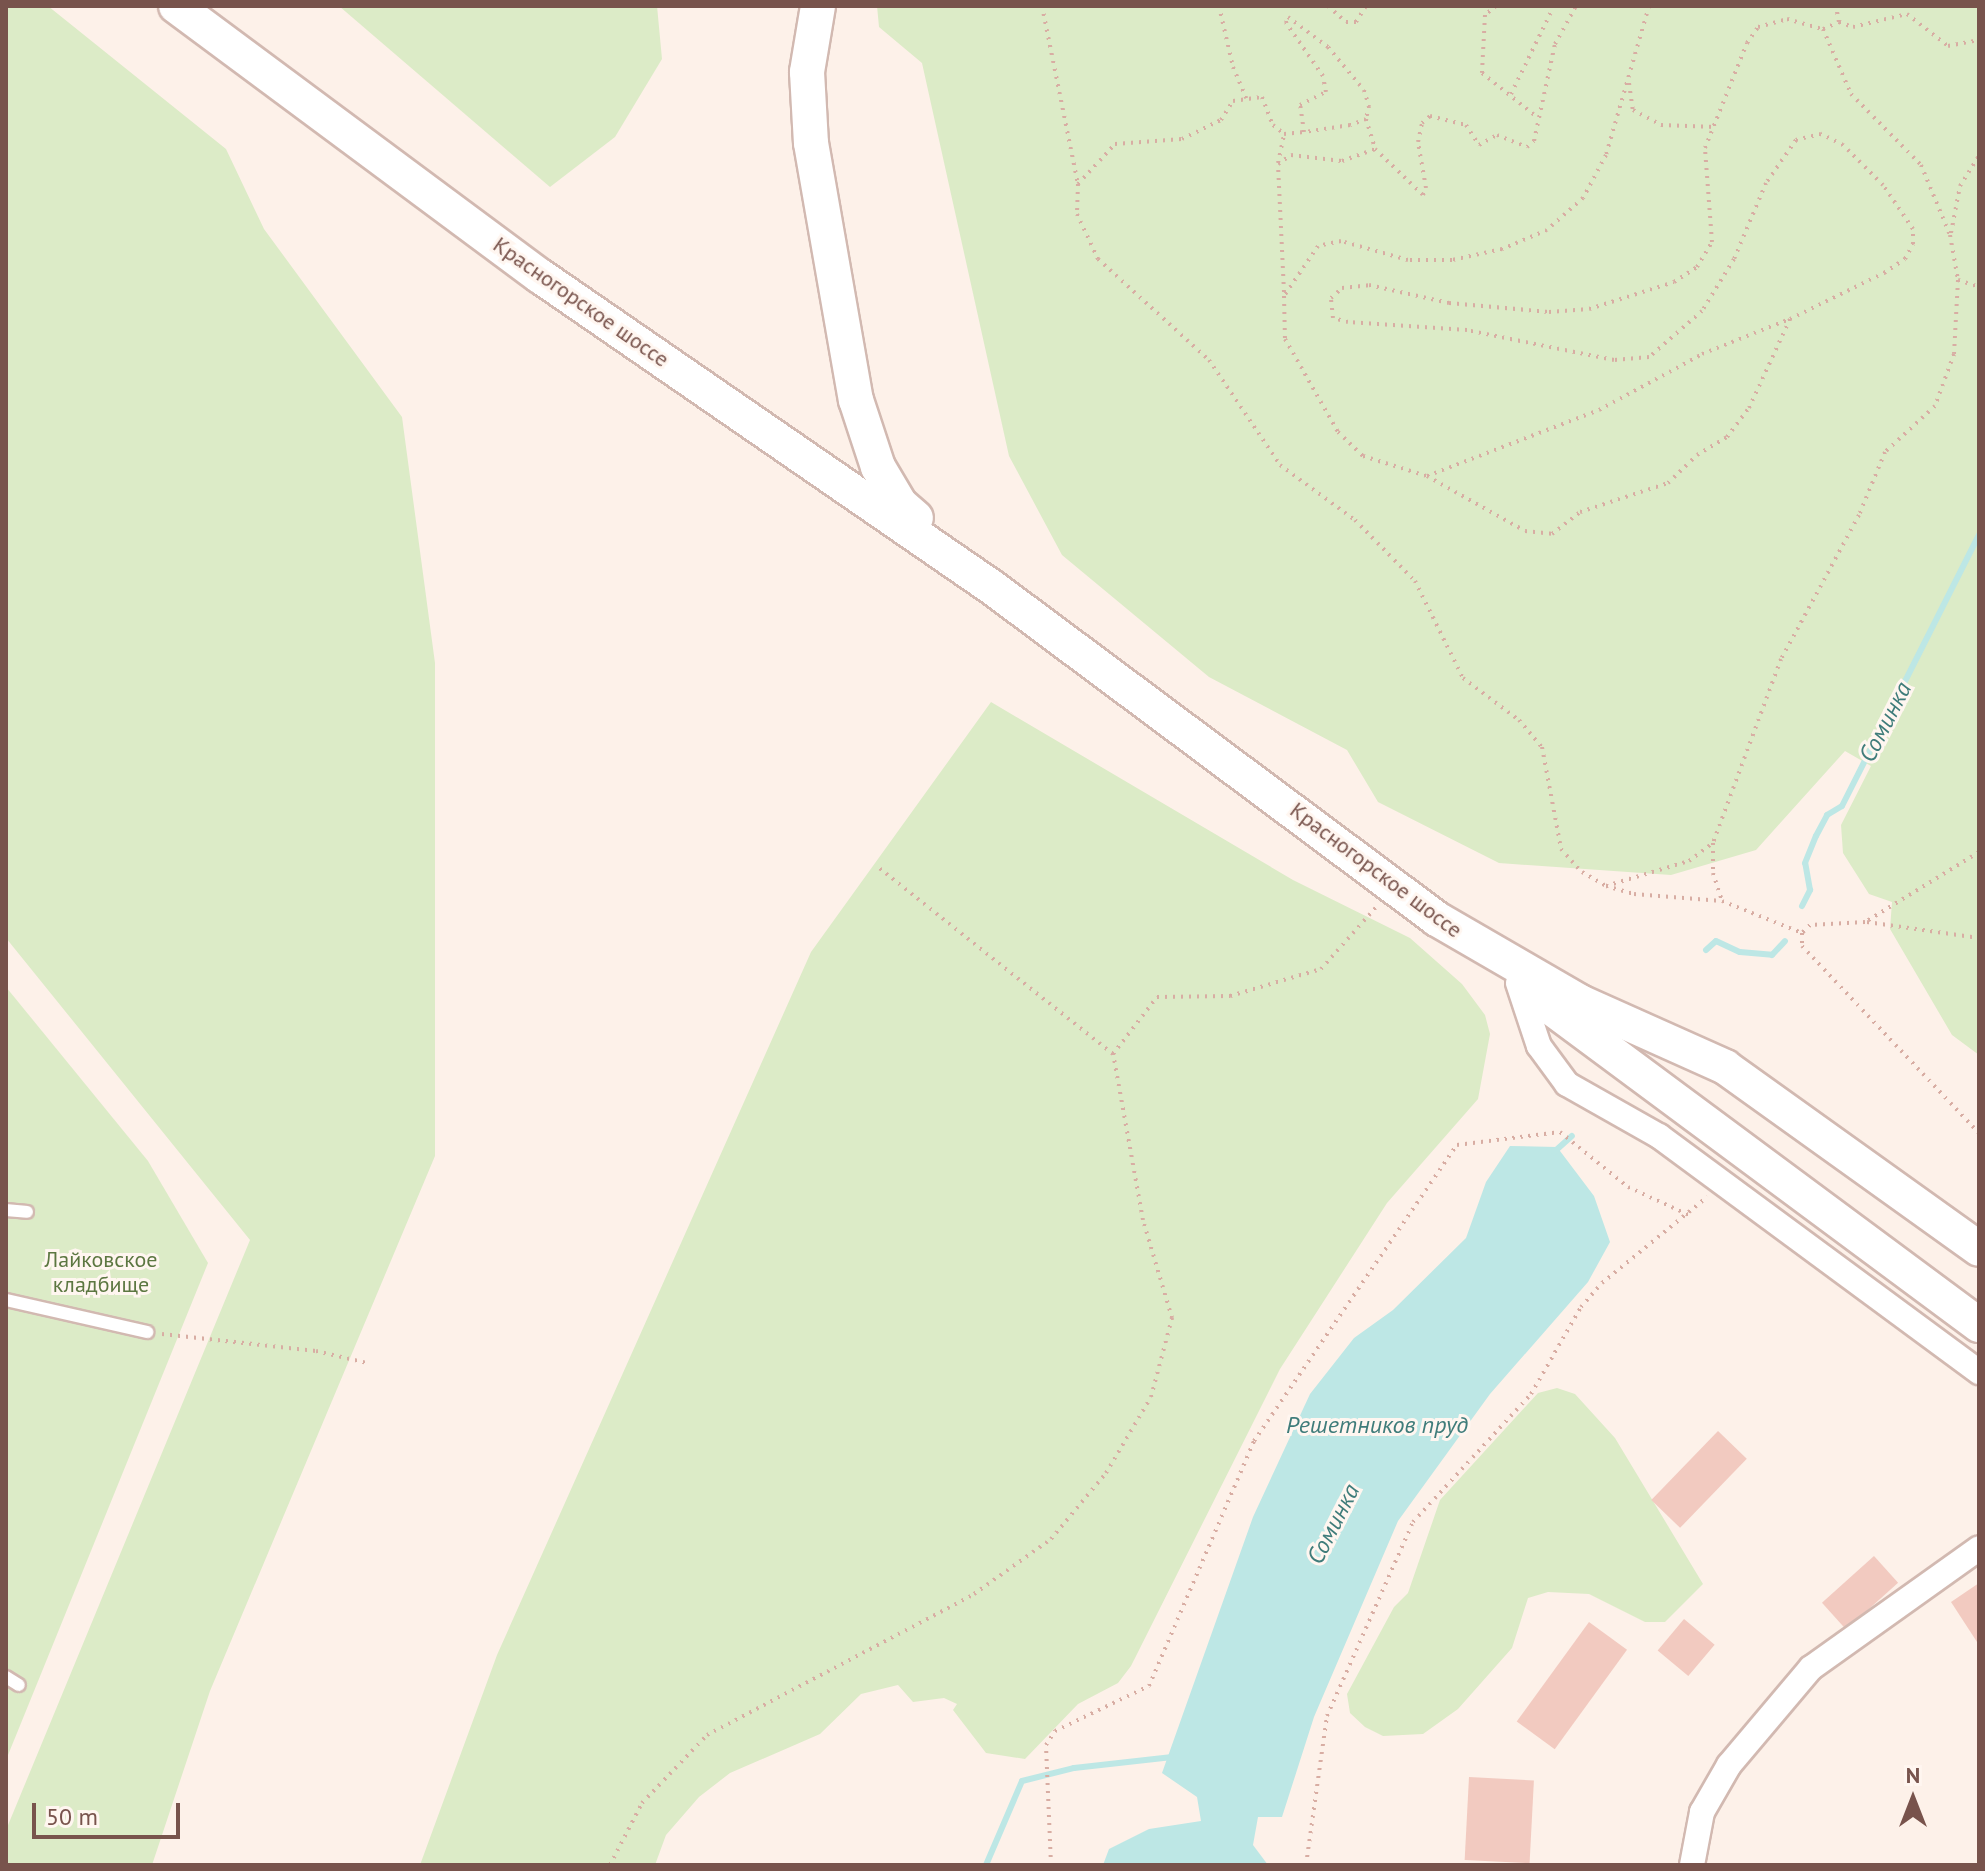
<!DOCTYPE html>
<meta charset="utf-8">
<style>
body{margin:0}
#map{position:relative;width:1985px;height:1871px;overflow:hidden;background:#fdf1e9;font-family:"PT Sans",sans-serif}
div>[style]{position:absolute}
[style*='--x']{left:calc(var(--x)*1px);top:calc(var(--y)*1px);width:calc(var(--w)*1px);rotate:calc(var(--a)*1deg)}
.green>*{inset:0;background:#dcebc7}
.water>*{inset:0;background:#bde7e5}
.stream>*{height:6px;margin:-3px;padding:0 3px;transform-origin:3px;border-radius:3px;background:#bde7e5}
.building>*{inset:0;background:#f2cac0;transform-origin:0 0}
.path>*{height:4px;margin-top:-2px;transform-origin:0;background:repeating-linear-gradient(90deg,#d8ada3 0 2px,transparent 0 8px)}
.roads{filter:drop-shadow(2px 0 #d2b9b1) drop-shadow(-2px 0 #d2b9b1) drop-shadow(0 2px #d2b9b1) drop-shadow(0 -2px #d2b9b1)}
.lane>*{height:12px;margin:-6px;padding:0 6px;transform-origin:6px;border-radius:6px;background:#fff}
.street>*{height:24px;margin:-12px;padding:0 12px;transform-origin:12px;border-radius:12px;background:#fff}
.secondary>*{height:34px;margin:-17px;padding:0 17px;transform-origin:17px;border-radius:17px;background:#fff}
span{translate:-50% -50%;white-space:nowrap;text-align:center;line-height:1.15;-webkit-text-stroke:6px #fff6f0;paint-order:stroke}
.street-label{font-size:22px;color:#78534c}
.park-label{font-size:22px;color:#5c7741}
.water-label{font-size:24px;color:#3f7c7a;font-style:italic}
.frame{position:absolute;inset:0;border:8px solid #78534c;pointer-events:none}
.north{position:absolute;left:1873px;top:1759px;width:80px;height:80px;-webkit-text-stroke:6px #fff6f0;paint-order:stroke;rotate:0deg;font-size:22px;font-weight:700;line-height:32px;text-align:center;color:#78534c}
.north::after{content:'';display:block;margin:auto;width:28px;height:36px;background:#78534c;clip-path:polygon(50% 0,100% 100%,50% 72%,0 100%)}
.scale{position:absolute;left:32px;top:1803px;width:148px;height:36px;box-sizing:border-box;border:4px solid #78534c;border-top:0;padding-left:10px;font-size:24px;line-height:28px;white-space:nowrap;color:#78534c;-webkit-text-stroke:6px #fff6f0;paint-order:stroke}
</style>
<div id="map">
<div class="green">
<i style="clip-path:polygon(6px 6px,48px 6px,226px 149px,264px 229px,402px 417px,435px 663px,435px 1156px,210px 1691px,152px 1865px,6px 1865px,6px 1830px,250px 1240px,6px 938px)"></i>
<i style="clip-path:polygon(339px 6px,657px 6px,662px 59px,615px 137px,550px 187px)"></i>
<i style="clip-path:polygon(877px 6px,1979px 6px,1979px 1055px,1952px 1035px,1890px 929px,1892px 902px,1869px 894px,1843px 853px,1841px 825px,1871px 766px,1845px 751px,1756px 850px,1671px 875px,1499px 863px,1378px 802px,1347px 750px,1209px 677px,1062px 555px,1009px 456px,922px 63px,879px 27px)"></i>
<i style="clip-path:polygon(991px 702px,1293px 880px,1410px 938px,1462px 984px,1485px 1015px,1490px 1034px,1478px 1099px,1387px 1203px,1280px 1369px,1131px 1666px,1118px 1683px,1078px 1704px,1025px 1759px,986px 1753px,953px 1710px,957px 1704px,944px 1698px,913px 1702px,898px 1685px,861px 1694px,820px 1734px,730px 1773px,699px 1797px,666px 1835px,655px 1865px,420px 1865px,497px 1655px,811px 952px)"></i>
<i style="clip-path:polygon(6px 987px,148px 1161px,208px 1263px,6px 1760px)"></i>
<i style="clip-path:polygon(1557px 1388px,1575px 1394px,1615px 1438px,1703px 1584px,1665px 1622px,1645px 1622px,1589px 1594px,1548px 1592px,1528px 1598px,1512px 1648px,1458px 1709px,1423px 1734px,1383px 1736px,1365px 1727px,1350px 1713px,1347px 1694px,1394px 1607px,1408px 1593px,1440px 1500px,1538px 1393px)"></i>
</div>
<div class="water">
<i style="clip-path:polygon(1510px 1146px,1557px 1147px,1594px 1196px,1610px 1242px,1588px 1282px,1490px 1394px,1398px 1521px,1314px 1717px,1282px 1817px,1258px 1817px,1253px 1845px,1268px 1865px,1103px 1865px,1109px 1849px,1149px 1829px,1201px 1821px,1197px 1797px,1162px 1773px,1253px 1517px,1310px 1394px,1354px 1338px,1393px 1310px,1466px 1238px,1486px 1182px)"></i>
</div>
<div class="stream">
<i style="--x:1802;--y:906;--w:18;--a:-63"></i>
<i style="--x:1810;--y:890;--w:27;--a:-100"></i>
<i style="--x:1805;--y:863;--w:29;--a:-68"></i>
<i style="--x:1816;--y:836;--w:24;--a:-62"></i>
<i style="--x:1827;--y:815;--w:17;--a:-31"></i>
<i style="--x:1842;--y:806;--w:304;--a:-63.2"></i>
<i style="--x:1706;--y:950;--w:13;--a:-42"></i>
<i style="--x:1716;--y:941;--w:26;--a:25"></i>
<i style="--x:1740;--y:952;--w:32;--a:5"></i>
<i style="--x:1772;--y:955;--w:19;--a:-47"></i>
<i style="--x:1554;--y:1152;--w:24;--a:-42"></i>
<i style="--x:986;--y:1865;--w:91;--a:-66.8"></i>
<i style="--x:1022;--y:1781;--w:54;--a:-14"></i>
<i style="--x:1074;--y:1768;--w:99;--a:-6.4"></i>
</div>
<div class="building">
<i style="left:1718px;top:1431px;width:40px;height:96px;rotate:44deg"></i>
<i style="left:1874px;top:1556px;width:36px;height:70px;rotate:48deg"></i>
<i style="clip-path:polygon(1979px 1583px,1979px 1645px,1951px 1602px)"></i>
<i style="left:1684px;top:1619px;width:40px;height:41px;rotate:40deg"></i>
<i style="left:1589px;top:1622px;width:47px;height:123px;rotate:36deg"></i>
<i style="left:1469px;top:1777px;width:65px;height:83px;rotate:3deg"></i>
</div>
<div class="path">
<i style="--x:1042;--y:6;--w:182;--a:78.6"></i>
<i style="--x:1078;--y:184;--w:30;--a:92"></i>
<i style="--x:1077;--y:214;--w:50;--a:65"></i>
<i style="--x:1098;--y:259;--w:150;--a:42.3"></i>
<i style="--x:1209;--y:360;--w:127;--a:55.9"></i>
<i style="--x:1280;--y:465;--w:93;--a:36.3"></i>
<i style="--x:1355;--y:520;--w:86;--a:45.5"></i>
<i style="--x:1415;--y:581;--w:108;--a:63.7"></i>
<i style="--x:1463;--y:678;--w:70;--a:36.9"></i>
<i style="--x:1519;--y:720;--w:35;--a:50"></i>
<i style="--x:1542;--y:747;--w:104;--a:79.4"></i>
<i style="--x:1561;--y:849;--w:31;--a:48"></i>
<i style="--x:1582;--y:872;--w:28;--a:30"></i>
<i style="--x:1606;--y:886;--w:29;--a:16"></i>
<i style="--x:1634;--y:894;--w:88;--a:4.5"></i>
<i style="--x:1722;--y:901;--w:86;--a:21.8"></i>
<i style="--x:1219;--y:6;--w:63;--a:77.1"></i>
<i style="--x:1233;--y:67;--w:34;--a:67"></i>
<i style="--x:1328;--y:6;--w:24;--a:42"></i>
<i style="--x:1346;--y:22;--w:10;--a:0"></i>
<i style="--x:1356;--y:22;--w:19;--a:-58"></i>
<i style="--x:1496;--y:6;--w:14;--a:141"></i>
<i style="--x:1485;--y:15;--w:58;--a:93"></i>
<i style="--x:1482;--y:73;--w:70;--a:38.7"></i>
<i style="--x:1649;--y:6;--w:155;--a:106.1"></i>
<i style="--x:1606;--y:155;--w:49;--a:118.1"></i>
<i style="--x:1583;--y:198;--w:48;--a:138.4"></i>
<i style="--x:1547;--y:230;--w:49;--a:157.1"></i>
<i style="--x:1502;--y:249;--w:51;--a:167.6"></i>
<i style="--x:1452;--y:260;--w:44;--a:180"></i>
<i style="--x:1408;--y:260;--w:70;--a:-164.2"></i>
<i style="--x:1341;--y:241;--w:24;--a:168"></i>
<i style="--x:1318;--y:246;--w:60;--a:124.2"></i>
<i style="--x:1284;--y:296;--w:43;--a:88.7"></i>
<i style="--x:1285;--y:339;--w:107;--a:60.3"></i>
<i style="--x:1338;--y:432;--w:35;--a:44"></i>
<i style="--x:1363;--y:456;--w:67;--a:17.4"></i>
<i style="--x:1427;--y:476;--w:112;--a:29.3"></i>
<i style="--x:1525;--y:531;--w:27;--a:6"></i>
<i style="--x:1552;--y:534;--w:36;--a:-38"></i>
<i style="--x:1580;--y:512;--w:93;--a:-18.2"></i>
<i style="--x:1668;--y:483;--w:40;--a:-44"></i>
<i style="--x:1697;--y:455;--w:35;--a:-31"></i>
<i style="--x:1727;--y:437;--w:36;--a:-53"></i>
<i style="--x:1749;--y:408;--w:98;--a:-65.3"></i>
<i style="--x:1790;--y:319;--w:105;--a:-26.1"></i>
<i style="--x:1884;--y:273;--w:25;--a:-34"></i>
<i style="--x:1905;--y:259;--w:17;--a:-62"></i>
<i style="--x:1913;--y:244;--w:15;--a:-90"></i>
<i style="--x:1913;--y:229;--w:53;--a:-124.3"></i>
<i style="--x:1883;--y:185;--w:57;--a:-135"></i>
<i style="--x:1843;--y:145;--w:25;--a:-153"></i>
<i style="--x:1821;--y:134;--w:26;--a:167"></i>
<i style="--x:1796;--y:140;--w:52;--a:124.9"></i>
<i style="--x:1766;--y:183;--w:82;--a:112.8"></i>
<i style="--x:1734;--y:259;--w:61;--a:121.6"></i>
<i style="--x:1702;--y:311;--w:70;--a:139"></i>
<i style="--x:1649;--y:357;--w:35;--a:175"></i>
<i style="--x:1614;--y:360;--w:150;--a:-168.5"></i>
<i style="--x:1467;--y:330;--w:119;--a:-176.2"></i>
<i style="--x:1348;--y:322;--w:16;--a:-165"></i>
<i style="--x:1333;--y:318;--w:20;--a:-96"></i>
<i style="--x:1331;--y:298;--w:15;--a:-42"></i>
<i style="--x:1342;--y:288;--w:27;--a:-6"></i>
<i style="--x:1369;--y:285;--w:82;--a:12.7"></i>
<i style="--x:1449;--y:303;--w:100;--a:5.1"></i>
<i style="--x:1549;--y:312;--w:40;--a:-4.3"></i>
<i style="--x:1589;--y:309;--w:89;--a:-17.6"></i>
<i style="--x:1674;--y:282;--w:27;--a:-33"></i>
<i style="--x:1697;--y:267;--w:29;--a:-59"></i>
<i style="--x:1712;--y:242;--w:94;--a:-94.3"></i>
<i style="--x:1705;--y:148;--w:113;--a:-68.2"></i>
<i style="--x:1747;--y:43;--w:19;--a:-55"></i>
<i style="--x:1758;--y:27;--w:30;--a:-15"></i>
<i style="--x:1787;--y:19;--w:37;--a:16"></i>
<i style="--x:1823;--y:29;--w:71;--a:66.7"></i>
<i style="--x:1851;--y:94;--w:100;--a:45.4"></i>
<i style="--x:1921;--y:165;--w:76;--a:67.5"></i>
<i style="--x:1950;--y:235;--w:46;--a:79.9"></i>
<i style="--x:1958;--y:280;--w:74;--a:93.1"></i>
<i style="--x:1954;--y:354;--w:55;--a:110.1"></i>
<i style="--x:1935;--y:406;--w:68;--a:137.4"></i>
<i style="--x:1885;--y:452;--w:68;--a:112.4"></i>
<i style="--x:1859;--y:515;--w:164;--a:118.4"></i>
<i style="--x:1781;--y:659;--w:196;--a:110.3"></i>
<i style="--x:1713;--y:843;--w:30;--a:90"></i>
<i style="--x:1713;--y:873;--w:29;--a:72"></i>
<i style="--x:1839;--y:22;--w:15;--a:20"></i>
<i style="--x:1853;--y:27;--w:56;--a:-13.5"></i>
<i style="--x:1907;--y:14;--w:52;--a:38"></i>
<i style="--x:1948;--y:46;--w:32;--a:-11"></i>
<i style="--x:1823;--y:29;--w:17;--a:-24"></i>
<i style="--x:1839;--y:22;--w:16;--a:-101"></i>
<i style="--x:1629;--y:83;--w:27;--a:82"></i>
<i style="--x:1633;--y:110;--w:32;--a:28"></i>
<i style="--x:1661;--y:125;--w:55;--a:2.1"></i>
<i style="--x:1511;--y:94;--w:98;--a:-64"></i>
<i style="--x:1366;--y:119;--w:31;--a:73"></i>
<i style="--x:1278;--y:163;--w:30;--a:-78"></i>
<i style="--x:1078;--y:184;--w:54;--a:-47.2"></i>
<i style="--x:1115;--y:144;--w:67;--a:-4.3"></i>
<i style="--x:1182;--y:139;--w:43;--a:-26"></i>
<i style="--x:1221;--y:120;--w:22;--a:-58"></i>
<i style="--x:1233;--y:101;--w:29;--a:-8"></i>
<i style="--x:1262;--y:97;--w:30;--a:69"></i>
<i style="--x:1273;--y:125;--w:14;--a:39"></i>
<i style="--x:1284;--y:134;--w:20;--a:-6"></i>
<i style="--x:1304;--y:132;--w:27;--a:-98"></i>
<i style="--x:1300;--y:105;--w:29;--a:-27"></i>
<i style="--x:1326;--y:92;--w:16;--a:-101"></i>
<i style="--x:1323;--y:76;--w:65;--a:-124.9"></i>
<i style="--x:1286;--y:23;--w:6;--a:-72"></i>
<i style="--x:1288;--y:17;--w:50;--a:36.9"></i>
<i style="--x:1328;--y:47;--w:56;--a:50.1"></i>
<i style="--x:1364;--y:90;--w:17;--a:73"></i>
<i style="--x:1369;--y:106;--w:13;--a:103"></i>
<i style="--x:1366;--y:119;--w:17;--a:159"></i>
<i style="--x:1350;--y:125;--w:47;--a:171.3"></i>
<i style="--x:1951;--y:233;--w:48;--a:-79.2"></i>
<i style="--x:1960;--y:186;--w:36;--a:-58"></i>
<i style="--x:1958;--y:280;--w:22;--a:18"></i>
<i style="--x:1284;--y:292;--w:128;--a:-92.7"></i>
<i style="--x:1278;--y:164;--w:16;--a:-35"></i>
<i style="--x:1291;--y:155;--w:51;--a:6.7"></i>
<i style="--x:1342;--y:161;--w:35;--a:-20"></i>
<i style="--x:1375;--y:149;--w:66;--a:43.8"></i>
<i style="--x:1423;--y:195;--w:8;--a:-67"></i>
<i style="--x:1426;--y:188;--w:47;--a:-99.9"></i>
<i style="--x:1418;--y:142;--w:19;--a:-78"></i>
<i style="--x:1422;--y:123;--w:11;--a:-41"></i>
<i style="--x:1430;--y:116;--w:37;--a:14"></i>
<i style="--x:1466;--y:125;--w:24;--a:57"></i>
<i style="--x:1479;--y:145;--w:21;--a:-29"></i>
<i style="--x:1497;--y:135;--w:32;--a:22"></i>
<i style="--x:1527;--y:147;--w:9;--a:-41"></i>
<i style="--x:1534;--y:141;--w:99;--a:-77.8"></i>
<i style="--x:1555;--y:44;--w:43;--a:-61.1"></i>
<i style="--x:1427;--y:476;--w:184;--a:-21"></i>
<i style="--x:1599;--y:410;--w:117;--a:-28.5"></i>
<i style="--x:1702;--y:354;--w:95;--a:-21.7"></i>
<i style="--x:1979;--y:852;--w:134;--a:148.4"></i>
<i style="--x:1865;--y:922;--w:55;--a:176.9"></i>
<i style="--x:1810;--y:925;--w:11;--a:135"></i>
<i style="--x:1802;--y:933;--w:13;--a:90"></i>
<i style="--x:1802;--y:946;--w:257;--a:46.6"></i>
<i style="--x:1606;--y:886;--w:87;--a:-16.8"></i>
<i style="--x:1689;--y:861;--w:30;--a:-37"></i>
<i style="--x:1867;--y:922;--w:113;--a:8.1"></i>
<i style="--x:1113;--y:1054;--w:72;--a:-52.3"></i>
<i style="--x:1157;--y:997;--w:73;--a:-0.8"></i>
<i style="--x:1230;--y:996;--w:95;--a:-16.5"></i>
<i style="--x:1321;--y:969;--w:86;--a:-48.3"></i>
<i style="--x:162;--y:1334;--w:155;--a:6.3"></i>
<i style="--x:316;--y:1351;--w:52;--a:13.2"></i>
<i style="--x:610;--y:1865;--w:70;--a:-62.7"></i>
<i style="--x:642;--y:1803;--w:94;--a:-46.3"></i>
<i style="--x:707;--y:1735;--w:302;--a:-27.8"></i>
<i style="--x:974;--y:1594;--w:95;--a:-35.5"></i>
<i style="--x:1051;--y:1539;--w:86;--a:-50.2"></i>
<i style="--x:1106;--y:1473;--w:88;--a:-59.4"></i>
<i style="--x:1151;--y:1397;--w:82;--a:-75.1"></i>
<i style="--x:1172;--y:1318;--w:102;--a:-106.5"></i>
<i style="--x:1143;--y:1220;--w:169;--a:-100.2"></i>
<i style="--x:1113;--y:1054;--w:300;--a:-141.5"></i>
<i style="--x:1051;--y:1865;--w:120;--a:-92.4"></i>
<i style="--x:1046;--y:1745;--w:17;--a:-57"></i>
<i style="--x:1055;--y:1731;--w:104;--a:-25.6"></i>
<i style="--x:1149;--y:1686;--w:267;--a:-66.8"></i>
<i style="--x:1254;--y:1441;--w:359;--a:-55.6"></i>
<i style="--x:1457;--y:1145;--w:104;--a:-7.2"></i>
<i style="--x:1560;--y:1132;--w:87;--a:39"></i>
<i style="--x:1628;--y:1187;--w:67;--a:24.7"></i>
<i style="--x:1306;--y:1865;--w:150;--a:-82"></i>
<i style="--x:1327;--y:1716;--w:212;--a:-66.1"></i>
<i style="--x:1413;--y:1522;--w:174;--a:-47.3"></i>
<i style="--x:1531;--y:1394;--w:100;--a:-60.1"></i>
<i style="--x:1581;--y:1307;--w:32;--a:-49"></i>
<i style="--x:1602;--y:1283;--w:136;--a:-39.3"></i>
</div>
<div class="roads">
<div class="lane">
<i style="--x:6;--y:1210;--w:21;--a:5"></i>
<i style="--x:6;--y:1300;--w:145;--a:12.8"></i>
<i style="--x:6;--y:1677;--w:15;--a:32"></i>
</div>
<div class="street">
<i style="--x:1518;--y:983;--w:66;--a:71.6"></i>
<i style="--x:1539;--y:1046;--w:47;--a:53.6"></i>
<i style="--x:1567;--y:1084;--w:106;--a:29.5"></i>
<i style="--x:1659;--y:1136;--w:398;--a:36.4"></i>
<i style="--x:1692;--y:1865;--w:54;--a:-79.3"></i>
<i style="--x:1702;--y:1812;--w:54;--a:-60.1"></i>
<i style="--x:1729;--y:1765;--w:127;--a:-49.8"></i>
<i style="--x:1811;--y:1668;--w:206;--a:-35.5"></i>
</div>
<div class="secondary">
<i style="--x:176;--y:6;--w:453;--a:36.6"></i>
<i style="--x:540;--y:276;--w:550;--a:34.56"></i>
<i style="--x:993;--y:588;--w:554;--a:36.7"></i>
<i style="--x:1437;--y:919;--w:165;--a:30.1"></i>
<i style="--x:1580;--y:1002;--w:159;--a:24.1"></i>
<i style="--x:1725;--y:1067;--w:312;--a:35.6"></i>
<i style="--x:818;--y:6;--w:67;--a:99.5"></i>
<i style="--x:807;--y:72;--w:71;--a:86.8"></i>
<i style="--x:811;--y:143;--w:261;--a:80.1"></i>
<i style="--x:856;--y:400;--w:71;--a:71.8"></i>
<i style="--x:878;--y:467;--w:43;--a:59.3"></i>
<i style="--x:900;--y:504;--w:21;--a:41"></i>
<i style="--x:1538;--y:998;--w:549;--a:36.56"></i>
</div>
</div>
<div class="street-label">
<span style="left:581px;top:302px;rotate:35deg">Красногорское шоссе</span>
<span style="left:1376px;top:870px;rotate:37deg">Красногорское шоссе</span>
</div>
<div class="park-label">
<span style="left:101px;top:1272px">Лайковское<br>кладбище</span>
</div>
<div class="water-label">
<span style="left:1885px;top:722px;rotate:-63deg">Соминка</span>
<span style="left:1377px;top:1425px">Решетников пруд</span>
<span style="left:1333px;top:1524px;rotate:-63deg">Соминка</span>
</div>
<div class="frame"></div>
<div class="north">N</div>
<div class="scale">50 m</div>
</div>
